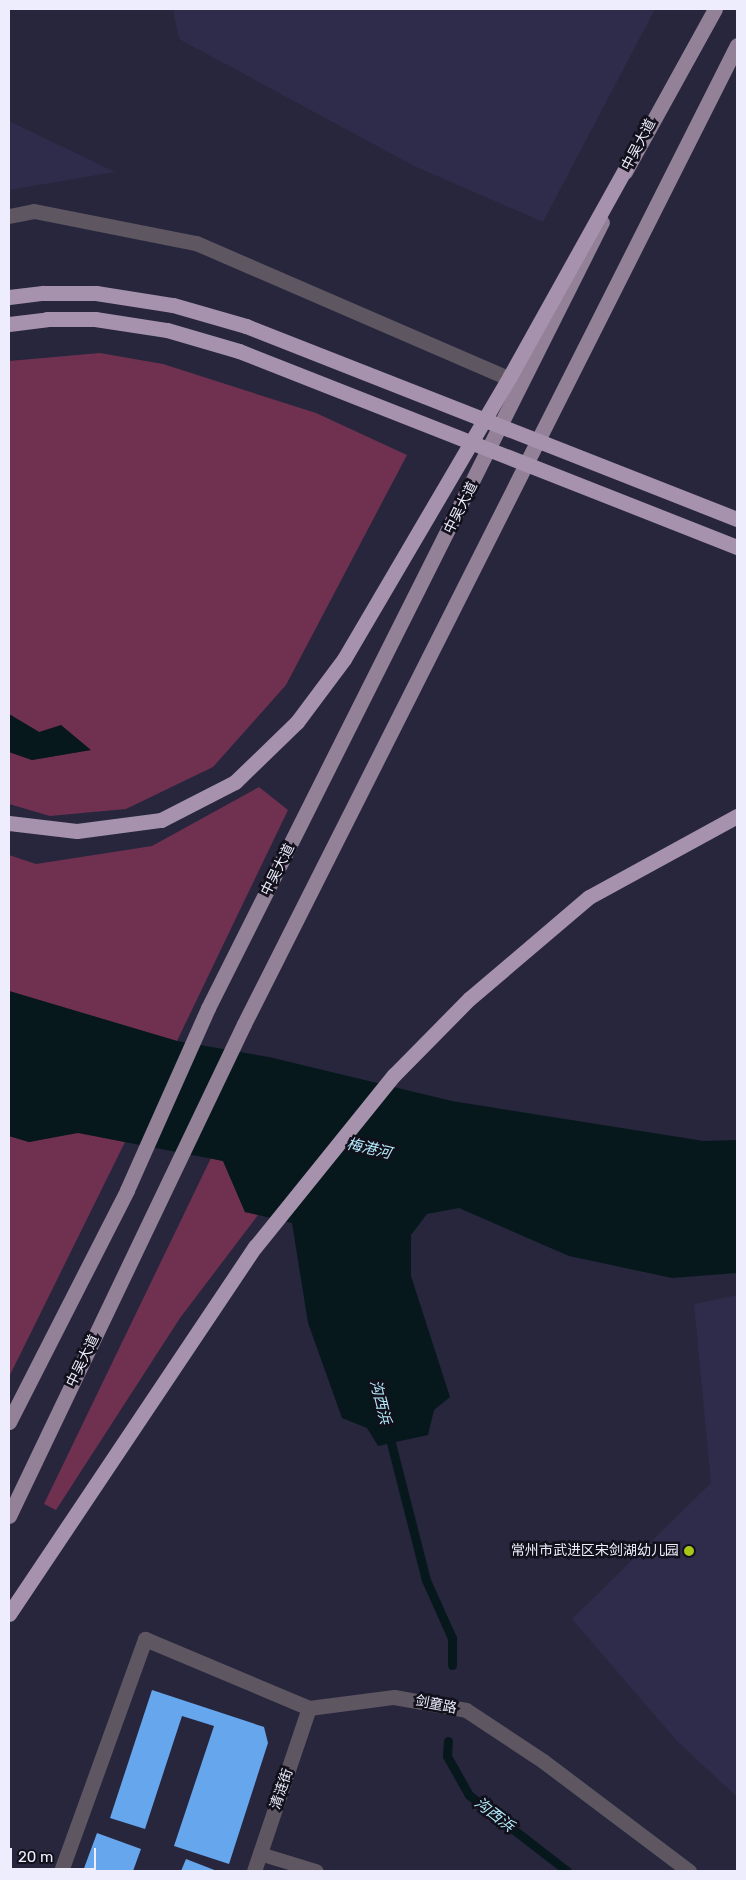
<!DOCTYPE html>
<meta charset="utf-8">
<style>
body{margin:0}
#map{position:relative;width:746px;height:1880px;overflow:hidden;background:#27263d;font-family:Rubik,"Noto Sans SC",sans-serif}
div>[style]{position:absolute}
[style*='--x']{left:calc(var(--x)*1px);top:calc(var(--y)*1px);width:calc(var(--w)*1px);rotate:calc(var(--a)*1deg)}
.built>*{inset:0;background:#2e2c4a}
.green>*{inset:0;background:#6f314f}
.water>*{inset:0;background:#07181d}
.stream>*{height:9px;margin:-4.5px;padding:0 4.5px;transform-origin:4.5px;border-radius:4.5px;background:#07181d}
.building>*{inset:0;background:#66a6ed}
.lane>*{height:14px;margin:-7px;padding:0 7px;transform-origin:7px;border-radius:7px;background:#5e5660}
.street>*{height:15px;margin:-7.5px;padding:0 7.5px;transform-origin:7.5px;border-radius:7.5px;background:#5e5660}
.primary>*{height:15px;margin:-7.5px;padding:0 7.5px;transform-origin:7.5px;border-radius:7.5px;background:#928197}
.highway>*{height:15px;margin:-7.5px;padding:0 7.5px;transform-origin:7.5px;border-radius:7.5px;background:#a692ac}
.highway-bridge>*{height:15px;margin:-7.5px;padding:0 7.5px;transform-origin:7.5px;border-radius:7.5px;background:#a692ac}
.dots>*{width:14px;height:14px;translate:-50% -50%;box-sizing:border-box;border:2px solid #11101b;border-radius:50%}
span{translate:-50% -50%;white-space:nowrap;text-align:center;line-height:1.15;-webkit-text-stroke:5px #11101b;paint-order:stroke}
.street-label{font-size:14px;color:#ededfd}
.poi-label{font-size:14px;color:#ededfd}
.right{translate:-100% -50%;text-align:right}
.water-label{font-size:15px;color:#b3ebfc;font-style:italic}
.frame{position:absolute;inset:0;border:10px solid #ededfd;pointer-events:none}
.scale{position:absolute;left:10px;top:1848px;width:86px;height:22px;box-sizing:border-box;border:2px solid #ededfd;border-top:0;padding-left:6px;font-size:15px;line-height:18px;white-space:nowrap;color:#ededfd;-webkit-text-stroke:4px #11101b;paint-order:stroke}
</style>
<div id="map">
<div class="built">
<i style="clip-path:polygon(173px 9px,655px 9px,543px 222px,414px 166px,179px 39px)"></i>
<i style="clip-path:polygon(9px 121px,115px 172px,9px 190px)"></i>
<i style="clip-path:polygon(737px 1295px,737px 1797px,676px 1740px,572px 1619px,711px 1483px,694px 1304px)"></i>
</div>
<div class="green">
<i style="clip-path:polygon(100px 353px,163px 364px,316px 413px,407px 455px,286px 685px,213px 767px,126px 809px,50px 816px,9px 804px,9px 752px,32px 760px,90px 750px,39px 732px,9px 714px,9px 361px)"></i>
<i style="clip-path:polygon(259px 787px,288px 810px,177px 1041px,9px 991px,9px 855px,36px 864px,152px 846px)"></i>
<i style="clip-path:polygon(78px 1132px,125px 1142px,9px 1377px,9px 1136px,29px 1142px)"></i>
<i style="clip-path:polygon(211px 1158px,223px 1161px,245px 1212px,258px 1215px,180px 1318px,56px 1510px,44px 1504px)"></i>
</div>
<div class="water">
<i style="clip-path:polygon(9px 714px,39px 732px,61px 725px,91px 750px,32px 760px,9px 752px)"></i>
<i style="clip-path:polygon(9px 991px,177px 1041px,269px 1057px,452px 1101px,704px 1141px,737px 1140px,737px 1273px,672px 1278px,569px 1256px,459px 1208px,427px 1214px,411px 1235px,411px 1276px,450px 1397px,434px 1410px,428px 1435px,378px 1446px,367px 1428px,342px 1418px,308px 1323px,292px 1223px,245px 1212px,223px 1161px,78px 1133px,29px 1142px,9px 1136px)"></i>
</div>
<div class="stream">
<i style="--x:388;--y:1431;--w:154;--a:75.7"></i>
<i style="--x:426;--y:1580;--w:64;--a:65.9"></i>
<i style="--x:452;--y:1638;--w:27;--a:90"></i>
<i style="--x:448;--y:1741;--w:15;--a:94"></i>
<i style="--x:447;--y:1756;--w:45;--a:60.6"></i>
<i style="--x:469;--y:1795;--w:124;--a:37.8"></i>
</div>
<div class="building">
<i style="clip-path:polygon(152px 1690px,264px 1727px,268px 1743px,229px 1864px,174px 1846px,214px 1726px,182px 1716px,145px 1829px,110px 1818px)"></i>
<i style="clip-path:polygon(97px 1833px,141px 1849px,133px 1871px,83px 1871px)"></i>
<i style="clip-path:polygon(186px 1859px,217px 1871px,181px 1871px)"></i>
</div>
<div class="lane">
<i style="--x:260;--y:1854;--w:59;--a:16.9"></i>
</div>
<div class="street">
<i style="--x:9;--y:216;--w:25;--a:-11"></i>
<i style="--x:34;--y:211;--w:165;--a:11.2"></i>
<i style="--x:196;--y:243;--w:353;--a:23.4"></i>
<i style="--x:61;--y:1871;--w:247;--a:-70.1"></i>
<i style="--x:145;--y:1639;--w:178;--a:22.8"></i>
<i style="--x:309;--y:1708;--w:86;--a:-7.4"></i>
<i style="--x:394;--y:1697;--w:73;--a:10.2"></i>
<i style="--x:466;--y:1710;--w:92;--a:33.5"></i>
<i style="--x:543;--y:1761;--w:183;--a:37"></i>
<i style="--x:254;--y:1871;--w:172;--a:-71.4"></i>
</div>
<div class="primary">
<i style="--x:625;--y:172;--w:186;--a:-61.1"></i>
<i style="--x:9;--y:1422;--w:260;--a:-63"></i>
<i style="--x:127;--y:1190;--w:199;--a:-66"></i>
<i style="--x:208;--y:1008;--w:879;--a:-63.38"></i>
<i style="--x:9;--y:1516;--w:545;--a:-64.47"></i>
<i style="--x:244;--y:1024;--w:1096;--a:-63.27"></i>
</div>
<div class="highway">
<i style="--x:9;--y:297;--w:34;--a:-7"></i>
<i style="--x:9;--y:324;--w:38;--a:-7"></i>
<i style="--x:9;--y:823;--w:68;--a:6.7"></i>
<i style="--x:77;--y:831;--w:85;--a:-7.5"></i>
<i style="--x:161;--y:820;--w:83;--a:-27.2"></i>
<i style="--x:235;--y:782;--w:86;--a:-44.1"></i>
<i style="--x:297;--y:722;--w:79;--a:-53.3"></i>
<i style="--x:344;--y:659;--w:328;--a:-59.6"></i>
<i style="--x:510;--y:376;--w:247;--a:-60.9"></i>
<i style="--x:9;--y:1614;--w:442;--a:-56.2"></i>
<i style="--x:255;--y:1247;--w:221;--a:-51.1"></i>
<i style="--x:394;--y:1075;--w:107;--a:-45.4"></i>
<i style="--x:469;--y:999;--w:157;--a:-40.4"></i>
<i style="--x:589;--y:897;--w:169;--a:-28.7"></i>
</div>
<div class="highway-bridge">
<i style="--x:43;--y:293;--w:53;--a:0"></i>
<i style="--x:96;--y:293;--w:78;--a:8.9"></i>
<i style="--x:173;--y:305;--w:76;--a:16"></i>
<i style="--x:246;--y:326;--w:528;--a:21.46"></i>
<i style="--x:47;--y:319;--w:48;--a:0"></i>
<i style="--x:95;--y:319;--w:73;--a:8.7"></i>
<i style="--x:167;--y:330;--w:75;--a:16.3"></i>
<i style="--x:239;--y:351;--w:535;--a:21.48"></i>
</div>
<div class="dots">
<i style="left:689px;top:1551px;background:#aac718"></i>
</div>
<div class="street-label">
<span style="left:639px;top:145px;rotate:-62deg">中吴大道</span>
<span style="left:461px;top:508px;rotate:-63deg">中吴大道</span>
<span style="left:278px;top:870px;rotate:-63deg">中吴大道</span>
<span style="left:83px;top:1361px;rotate:-64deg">中吴大道</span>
<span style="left:436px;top:1705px;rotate:11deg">剑童路</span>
<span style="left:282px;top:1789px;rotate:-71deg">清涟街</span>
</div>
<div class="poi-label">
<span class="right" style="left:679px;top:1551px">常州市武进区宋剑湖幼儿园</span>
</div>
<div class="water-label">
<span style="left:369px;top:1149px;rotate:13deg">梅港河</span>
<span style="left:380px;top:1402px;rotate:76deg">沟西浜</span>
<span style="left:494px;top:1815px;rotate:38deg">沟西浜</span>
</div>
<div class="frame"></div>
<div class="scale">20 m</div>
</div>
